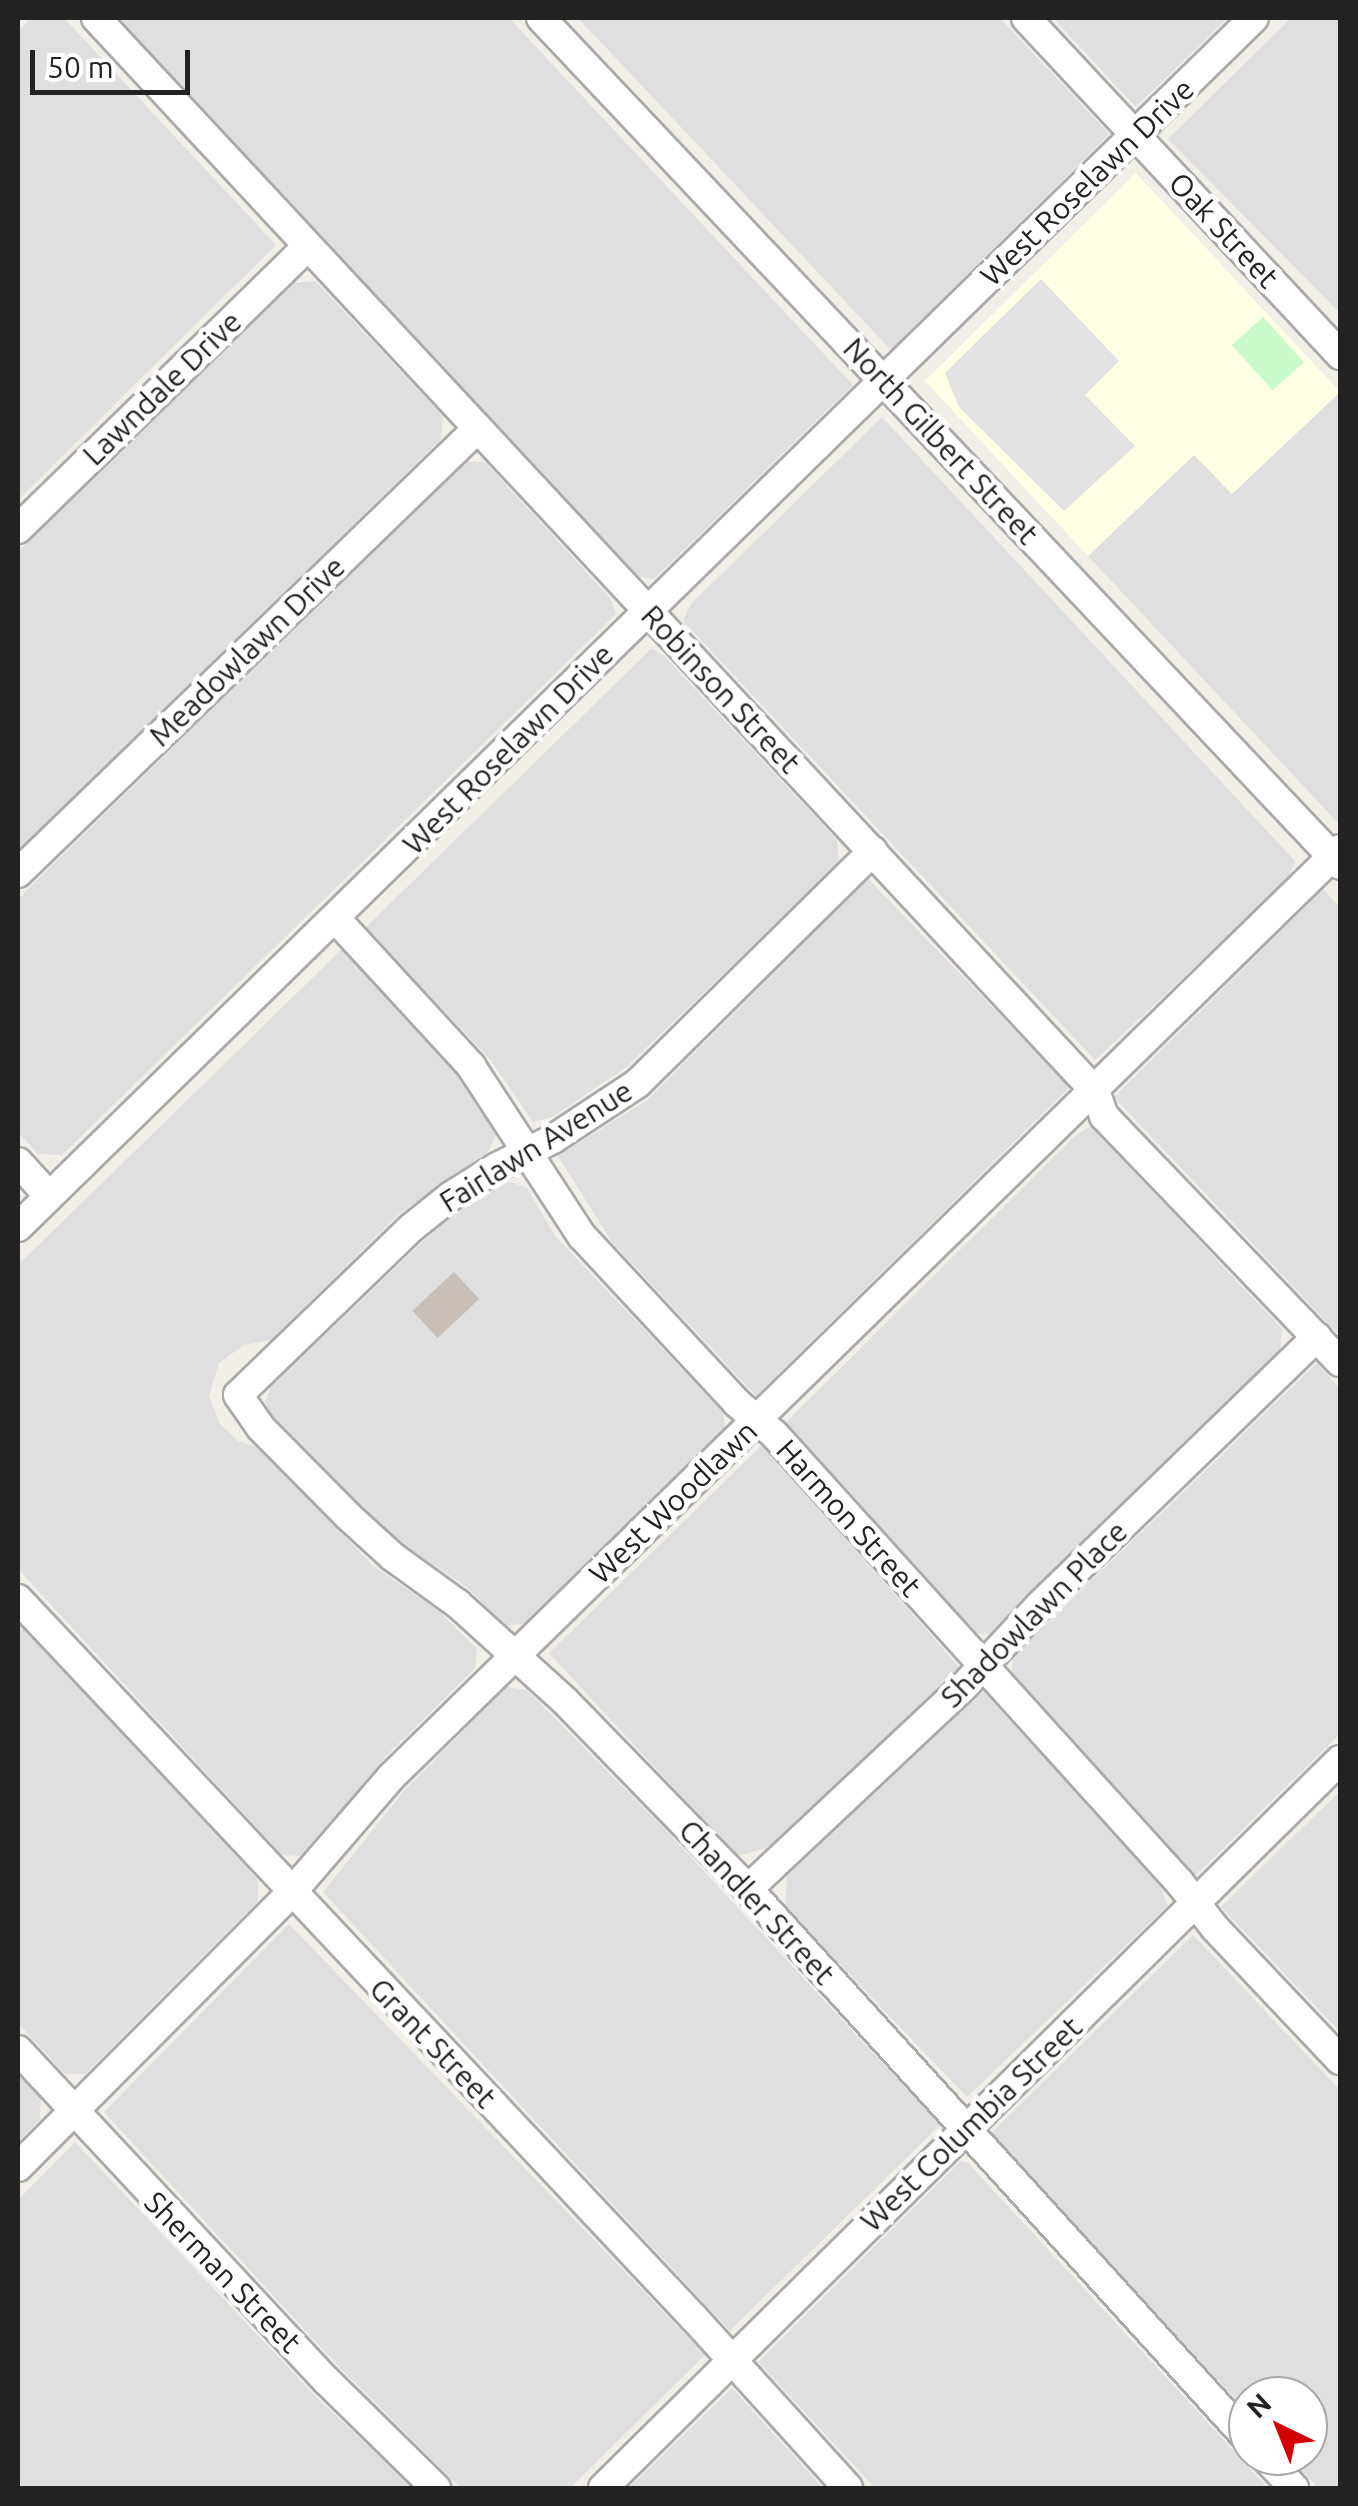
<!DOCTYPE html>
<style>
body{margin:0}
#map{position:relative;width:1358px;height:2506px;overflow:hidden;background:#f2efe9;font-family:Ubuntu,sans-serif}
div>[style]{position:absolute}
[style*='--x']{left:calc(var(--x)*1px);top:calc(var(--y)*1px);width:calc(var(--w)*1px);rotate:calc(var(--a)*1deg)}
.residential>*{inset:0;background:#e0dfdf}
.education>*{inset:0;background:#ffffe5}
.park>*{inset:0;background:#c8facc;transform-origin:0 0}
.parking>*{inset:0;background:#e2e2e2}
.building>*{inset:0;background:#c7bfb8;transform-origin:0 0}
.roads{filter:drop-shadow(2px 0 #a9a9a9) drop-shadow(-2px 0 #a9a9a9) drop-shadow(0 2px #a9a9a9) drop-shadow(0 -2px #a9a9a9)}
.minor>*{height:28px;margin:-14px;padding:0 14px;transform-origin:14px;border-radius:14px;background:#fff}
span{translate:-50% -50%;white-space:nowrap;text-align:center;line-height:1.15;-webkit-text-stroke:9px #fff;paint-order:stroke}
.street-label{font-size:30px;color:#222}
.frame{position:absolute;inset:0;border:20px solid #222;pointer-events:none}
.north{position:absolute;left:1228px;top:2376px;width:100px;height:100px;box-sizing:border-box;background:#fff;border:2px solid #a7a7a7;border-radius:50%;rotate:317deg;font-size:28px;font-weight:700;line-height:40px;text-align:center;color:#222}
.north::after{content:'';display:block;margin:auto;width:35px;height:45px;background:#d40000;clip-path:polygon(50% 0,100% 100%,50% 72%,0 100%)}
.scale{position:absolute;left:30px;top:50px;width:160px;height:45px;box-sizing:border-box;border:5px solid #222;border-top:0;padding-left:12px;font-size:30px;line-height:35px;white-space:nowrap;color:#222;-webkit-text-stroke:8px #fff;paint-order:stroke}
</style>
<div id="map">
<div class="residential">
<i style="clip-path:polygon(31px 18px,64px 18px,276px 245px,18px 500px,18px 31px)"></i>
<i style="clip-path:polygon(114px 18px,509px 18px,853px 385px,654px 579px,637px 576px)"></i>
<i style="clip-path:polygon(578px 18px,1000px 18px,1109px 134px,891px 350px)"></i>
<i style="clip-path:polygon(1053px 18px,1228px 18px,1136px 107px)"></i>
<i style="clip-path:polygon(1291px 18px,1340px 18px,1340px 313px,1168px 139px)"></i>
<i style="clip-path:polygon(315px 281px,443px 416px,441px 439px,18px 851px,18px 552px,294px 283px)"></i>
<i style="clip-path:polygon(1340px 392px,1340px 821px,1338px 823px,1088px 556px,1195px 454px,1233px 493px)"></i>
<i style="clip-path:polygon(882px 417px,1295px 861px,1288px 880px,1095px 1060px,683px 621px,691px 604px)"></i>
<i style="clip-path:polygon(465px 462px,485px 462px,611px 599px,616px 614px,62px 1155px,38px 1154px,18px 1132px,18px 899px)"></i>
<i style="clip-path:polygon(652px 648px,665px 657px,837px 840px,839px 863px,625px 1068px,552px 1117px,533px 1122px,490px 1059px,365px 928px)"></i>
<i style="clip-path:polygon(868px 879px,1070px 1087px,756px 1396px,612px 1242px,558px 1156px,646px 1101px)"></i>
<i style="clip-path:polygon(1323px 889px,1340px 908px,1340px 1336px,1114px 1097px)"></i>
<i style="clip-path:polygon(342px 949px,473px 1092px,496px 1134px,489px 1151px,399px 1214px,271px 1340px,244px 1345px,219px 1363px,209px 1396px,220px 1424px,238px 1441px,261px 1449px,372px 1565px,439px 1611px,477px 1649px,475px 1668px,387px 1755px,304px 1856px,282px 1855px,18px 1569px,18px 1265px)"></i>
<i style="clip-path:polygon(1091px 1126px,1282px 1329px,1280px 1352px,1018px 1603px,994px 1634px,970px 1634px,782px 1426px,1076px 1135px)"></i>
<i style="clip-path:polygon(502px 1179px,527px 1188px,556px 1237px,723px 1412px,725px 1428px,524px 1624px,504px 1625px,467px 1587px,396px 1540px,272px 1418px,265px 1402px,271px 1387px,435px 1230px)"></i>
<i style="clip-path:polygon(1317px 1363px,1340px 1389px,1340px 1734px,1194px 1877px,1012px 1681px,1012px 1657px)"></i>
<i style="clip-path:polygon(762px 1445px,961px 1669px,767px 1848px,737px 1856px,549px 1653px)"></i>
<i style="clip-path:polygon(18px 1622px,258px 1880px,258px 1901px,85px 2074px,65px 2074px,18px 2023px)"></i>
<i style="clip-path:polygon(506px 1687px,527px 1690px,662px 1826px,940px 2125px,730px 2331px,323px 1892px,404px 1791px)"></i>
<i style="clip-path:polygon(983px 1691px,1161px 1885px,1167px 1906px,967px 2097px,785px 1907px,787px 1876px)"></i>
<i style="clip-path:polygon(1340px 1791px,1340px 2032px,1221px 1907px)"></i>
<i style="clip-path:polygon(289px 1924px,705px 2355px,570px 2488px,461px 2488px,341px 2369px,104px 2112px)"></i>
<i style="clip-path:polygon(1193px 1935px,1340px 2090px,1340px 2488px,1318px 2488px,1288px 2456px,1308px 2456px,1308px 2396px,1248px 2396px,1248px 2413px,991px 2133px)"></i>
<i style="clip-path:polygon(18px 2073px,41px 2098px,40px 2119px,18px 2142px)"></i>
<i style="clip-path:polygon(75px 2142px,317px 2398px,413px 2488px,18px 2488px,18px 2200px)"></i>
<i style="clip-path:polygon(961px 2161px,968px 2163px,1268px 2488px,875px 2488px,758px 2362px)"></i>
<i style="clip-path:polygon(732px 2388px,823px 2488px,629px 2488px)"></i>
</div>
<div class="education">
<i style="clip-path:polygon(1136px 173px,1340px 392px,1232px 494px,1194px 455px,1088px 556px,925px 381px)"></i>
</div>
<div class="park">
<i style="left:1263px;top:317px;width:61px;height:42px;rotate:48deg"></i>
</div>
<div class="parking">
<i style="clip-path:polygon(1041px 279px,1119px 361px,1085px 395px,1135px 446px,1064px 511px,959px 407px,945px 373px)"></i>
</div>
<div class="building">
<i style="left:454px;top:1272px;width:37px;height:57px;rotate:47deg"></i>
</div>
<div class="roads">
<div class="minor">
<i style="--x:96;--y:18;--w:1466;--a:47.05"></i>
<i style="--x:1095;--y:1091;--w:27;--a:70"></i>
<i style="--x:1104;--y:1116;--w:341;--a:46.2"></i>
<i style="--x:541;--y:18;--w:1164;--a:46.67"></i>
<i style="--x:1026;--y:18;--w:461;--a:47"></i>
<i style="--x:18;--y:529;--w:404;--a:-44.3"></i>
<i style="--x:873;--y:851;--w:330;--a:135.4"></i>
<i style="--x:638;--y:1083;--w:102;--a:146.6"></i>
<i style="--x:553;--y:1139;--w:63;--a:153.4"></i>
<i style="--x:497;--y:1167;--w:54;--a:147.8"></i>
<i style="--x:451;--y:1196;--w:51;--a:141.3"></i>
<i style="--x:411;--y:1228;--w:240;--a:136"></i>
<i style="--x:238;--y:1395;--w:40;--a:55.1"></i>
<i style="--x:261;--y:1428;--w:124;--a:45.3"></i>
<i style="--x:348;--y:1516;--w:61;--a:42.3"></i>
<i style="--x:393;--y:1557;--w:80;--a:35.9"></i>
<i style="--x:458;--y:1604;--w:144;--a:42.2"></i>
<i style="--x:565;--y:1701;--w:262;--a:45.8"></i>
<i style="--x:748;--y:1889;--w:743;--a:47.73"></i>
<i style="--x:18;--y:873;--w:639;--a:-44.05"></i>
<i style="--x:336;--y:919;--w:200;--a:47.4"></i>
<i style="--x:471;--y:1066;--w:203;--a:56.9"></i>
<i style="--x:582;--y:1236;--w:228;--a:47.1"></i>
<i style="--x:737;--y:1403;--w:48;--a:40"></i>
<i style="--x:774;--y:1434;--w:605;--a:47.88"></i>
<i style="--x:1180;--y:1883;--w:57;--a:52.1"></i>
<i style="--x:1215;--y:1928;--w:182;--a:46.6"></i>
<i style="--x:18;--y:1162;--w:46;--a:47.6"></i>
<i style="--x:18;--y:1227;--w:1729;--a:-44.37"></i>
<i style="--x:18;--y:1599;--w:987;--a:46.77"></i>
<i style="--x:694;--y:2318;--w:229;--a:47.8"></i>
<i style="--x:748;--y:1889;--w:296;--a:-43.2"></i>
<i style="--x:964;--y:1686;--w:110;--a:-46.8"></i>
<i style="--x:1039;--y:1606;--w:387;--a:-44.1"></i>
<i style="--x:18;--y:2050;--w:453;--a:47"></i>
<i style="--x:327;--y:2381;--w:153;--a:44.5"></i>
<i style="--x:18;--y:2167;--w:387;--a:-45.1"></i>
<i style="--x:291;--y:1893;--w:153;--a:-49.2"></i>
<i style="--x:391;--y:1777;--w:1327;--a:-44.36"></i>
<i style="--x:1264;--y:2456;--w:44;--a:46.8"></i>
<i style="--x:603;--y:2488;--w:1036;--a:-44.65"></i>
</div>
</div>
<div class="street-label">
<span style="left:1087px;top:182px;rotate:-44deg">West Roselawn Drive</span>
<span style="left:1224px;top:230px;rotate:47deg">Oak Street</span>
<span style="left:162px;top:388px;rotate:-44deg">Lawndale Drive</span>
<span style="left:941px;top:441px;rotate:47deg">North Gilbert Street</span>
<span style="left:247px;top:651px;rotate:-44deg">Meadowlawn Drive</span>
<span style="left:721px;top:689px;rotate:47deg">Robinson Street</span>
<span style="left:508px;top:749px;rotate:-45deg">West Roselawn Drive</span>
<span style="left:536px;top:1146px;rotate:-32deg">Fairlawn Avenue</span>
<span style="left:673px;top:1502px;rotate:-44deg">West Woodlawn</span>
<span style="left:849px;top:1518px;rotate:48deg">Harmon Street</span>
<span style="left:1034px;top:1614px;rotate:-45deg">Shadowlawn Place</span>
<span style="left:757px;top:1902px;rotate:47deg">Chandler Street</span>
<span style="left:433px;top:2043px;rotate:46deg">Grant Street</span>
<span style="left:971px;top:2124px;rotate:-44deg">West Columbia Street</span>
<span style="left:223px;top:2272px;rotate:46deg">Sherman Street</span>
</div>
<div class="frame"></div>
<div class="north">N</div>
<div class="scale">50 m</div>
</div>
